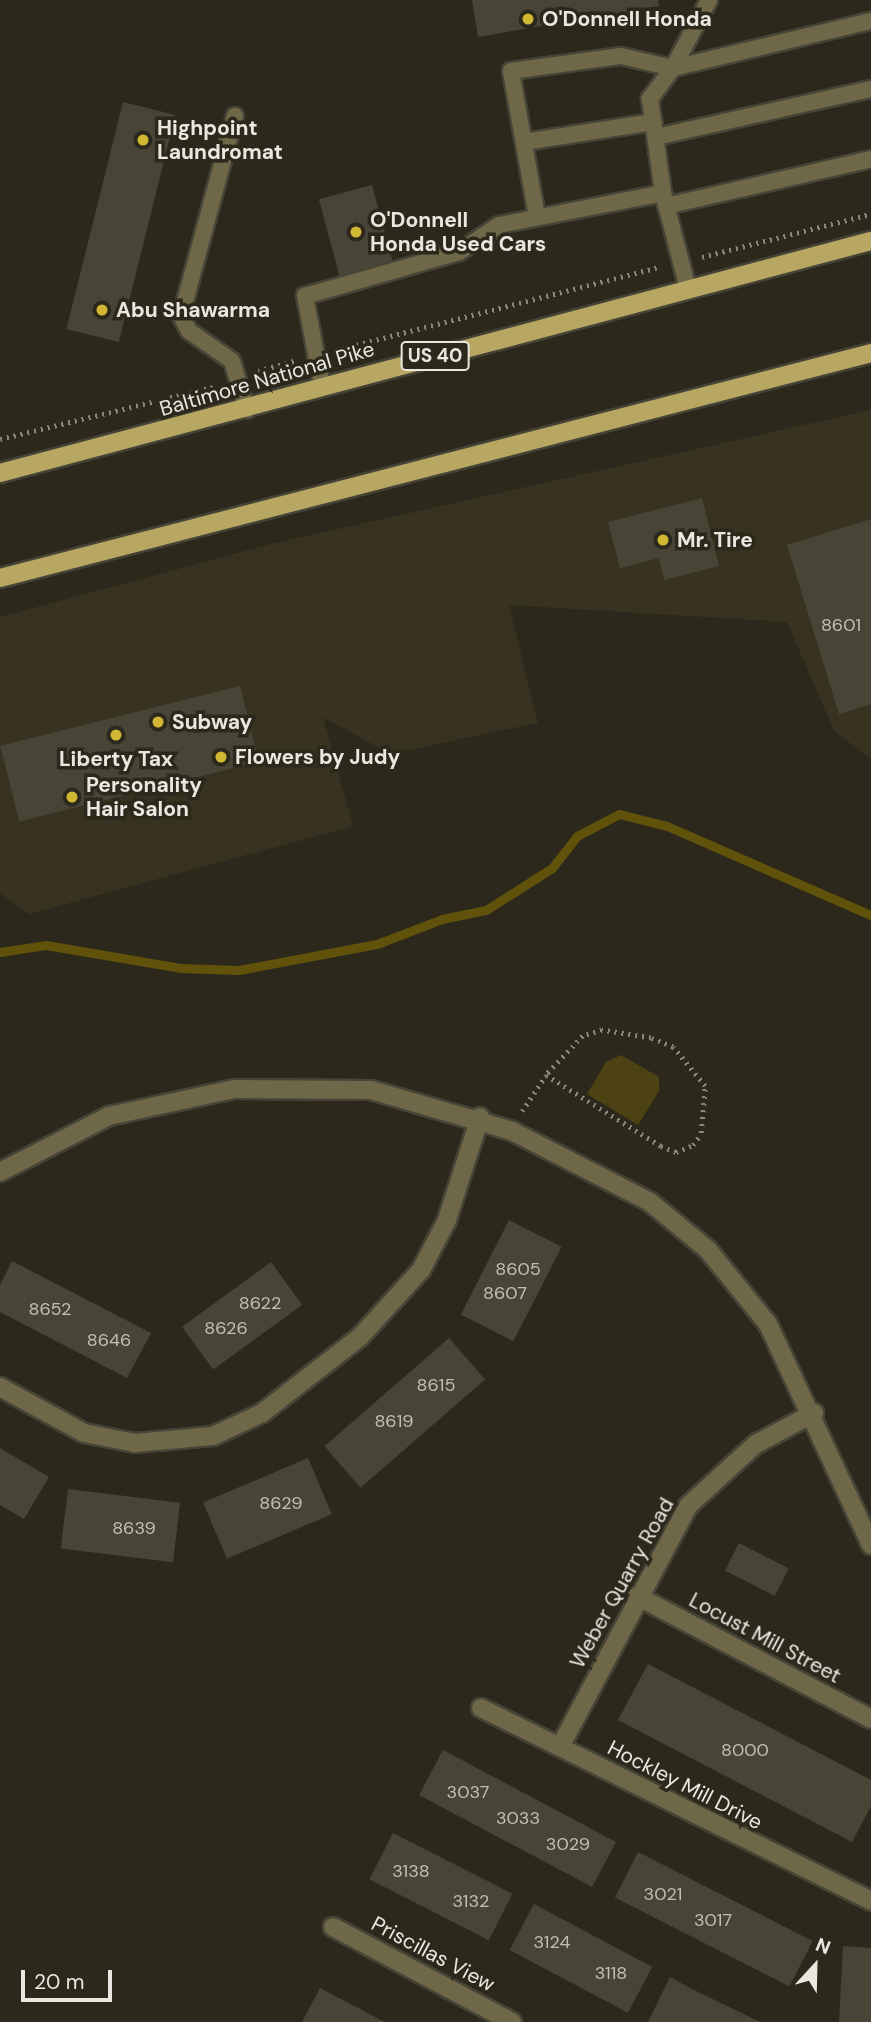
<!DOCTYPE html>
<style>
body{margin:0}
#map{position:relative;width:871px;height:2022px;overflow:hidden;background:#2c291c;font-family:"DM Sans",sans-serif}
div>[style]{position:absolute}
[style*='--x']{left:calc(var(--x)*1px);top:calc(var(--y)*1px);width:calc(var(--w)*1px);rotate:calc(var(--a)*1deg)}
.built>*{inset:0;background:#383320}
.green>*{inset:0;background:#4c4214}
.stream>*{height:9px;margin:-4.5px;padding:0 4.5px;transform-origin:4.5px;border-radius:4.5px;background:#60520b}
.building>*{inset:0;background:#484537;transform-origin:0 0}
.path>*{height:4.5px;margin-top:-2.25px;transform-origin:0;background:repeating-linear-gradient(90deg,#8a877d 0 2px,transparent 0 7px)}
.roads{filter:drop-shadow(2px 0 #464437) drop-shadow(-2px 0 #464437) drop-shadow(0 2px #464437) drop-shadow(0 -2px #464437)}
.lane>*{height:16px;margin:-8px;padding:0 8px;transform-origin:8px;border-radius:8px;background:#6f6848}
.street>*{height:18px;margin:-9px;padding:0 9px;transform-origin:9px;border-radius:9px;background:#6f6848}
.primary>*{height:18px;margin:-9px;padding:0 9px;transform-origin:9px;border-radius:9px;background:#b7a762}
.dots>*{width:19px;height:19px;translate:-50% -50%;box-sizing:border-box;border:4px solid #2c291c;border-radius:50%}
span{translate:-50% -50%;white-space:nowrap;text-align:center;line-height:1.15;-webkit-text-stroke:7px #2c291c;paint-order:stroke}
.number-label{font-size:18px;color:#c1beb5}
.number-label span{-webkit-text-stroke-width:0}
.shield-label span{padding:2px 5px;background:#2c291c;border:2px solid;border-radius:5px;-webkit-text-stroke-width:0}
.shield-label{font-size:19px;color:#e9e7df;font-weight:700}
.poi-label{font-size:21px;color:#e9e7df;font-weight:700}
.left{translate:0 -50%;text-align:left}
.street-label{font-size:21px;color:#e9e7df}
.north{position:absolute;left:780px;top:1931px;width:70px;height:70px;-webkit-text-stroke:5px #2c291c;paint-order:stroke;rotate:22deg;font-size:19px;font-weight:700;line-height:28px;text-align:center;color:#e9e7df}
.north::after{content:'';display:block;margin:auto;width:24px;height:32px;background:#e9e7df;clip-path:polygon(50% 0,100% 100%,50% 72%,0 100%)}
.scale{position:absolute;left:21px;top:1970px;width:91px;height:32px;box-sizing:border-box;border:4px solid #e9e7df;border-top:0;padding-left:9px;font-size:21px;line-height:24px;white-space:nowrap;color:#e9e7df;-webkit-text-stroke:5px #2c291c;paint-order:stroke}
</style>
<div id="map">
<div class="built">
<i style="clip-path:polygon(871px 410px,871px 759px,834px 731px,787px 622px,509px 605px,538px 723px,390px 754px,323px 717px,353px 826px,29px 914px,0 893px,0 617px,275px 543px)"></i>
</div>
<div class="green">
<i style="clip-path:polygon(621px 1055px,659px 1077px,659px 1091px,638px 1125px,587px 1094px,606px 1062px)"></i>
</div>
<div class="stream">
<i style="--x:0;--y:952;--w:47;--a:-8.7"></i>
<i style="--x:46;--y:945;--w:136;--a:9.7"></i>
<i style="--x:180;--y:968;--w:59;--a:1.9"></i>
<i style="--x:239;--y:970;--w:140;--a:-10.7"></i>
<i style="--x:377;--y:944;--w:70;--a:-21"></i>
<i style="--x:442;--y:919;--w:45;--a:-11.6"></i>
<i style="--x:486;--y:910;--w:78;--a:-32.5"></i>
<i style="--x:552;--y:868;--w:41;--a:-52"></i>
<i style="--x:577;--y:836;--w:47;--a:-27.6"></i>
<i style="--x:619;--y:814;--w:49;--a:14"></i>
<i style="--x:667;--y:826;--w:223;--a:23.6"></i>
</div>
<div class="building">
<i style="clip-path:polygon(472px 0,658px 0,659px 6px,631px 11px,619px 25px,605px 15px,478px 37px)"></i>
<i style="left:123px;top:102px;width:54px;height:234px;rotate:14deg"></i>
<i style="left:372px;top:185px;width:81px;height:55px;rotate:75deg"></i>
<i style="clip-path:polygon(702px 498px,719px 566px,664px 580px,659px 558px,620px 568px,608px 522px)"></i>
<i style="clip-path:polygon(871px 519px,871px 704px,839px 714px,787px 545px)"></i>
<i style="left:240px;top:686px;width:78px;height:247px;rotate:76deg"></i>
<i style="left:509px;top:1220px;width:59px;height:106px;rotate:27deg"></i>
<i style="clip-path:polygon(12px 1261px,151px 1333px,127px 1378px,0 1312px,0 1285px)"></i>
<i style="left:271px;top:1262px;width:53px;height:110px;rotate:54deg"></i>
<i style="left:449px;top:1338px;width:55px;height:165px;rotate:49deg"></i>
<i style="clip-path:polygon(0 1448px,49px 1477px,24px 1519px,0 1505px)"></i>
<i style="left:308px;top:1458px;width:61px;height:114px;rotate:67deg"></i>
<i style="left:68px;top:1489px;width:113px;height:60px;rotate:7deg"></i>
<i style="left:739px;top:1543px;width:56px;height:31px;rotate:27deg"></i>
<i style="clip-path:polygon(648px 1664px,871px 1780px,871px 1806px,852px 1842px,618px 1720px)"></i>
<i style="left:443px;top:1750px;width:196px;height:51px;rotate:28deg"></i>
<i style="left:393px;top:1833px;width:134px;height:52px;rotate:27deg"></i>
<i style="left:638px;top:1852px;width:196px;height:51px;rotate:27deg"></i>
<i style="left:534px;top:1904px;width:134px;height:52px;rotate:28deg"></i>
<i style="clip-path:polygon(843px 1946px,871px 1948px,871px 2022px,839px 2022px)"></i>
<i style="clip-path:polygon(670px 1977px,690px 1988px,760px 2022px,648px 2022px)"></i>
<i style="clip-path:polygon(320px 1988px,379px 2019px,385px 2022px,302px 2022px)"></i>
</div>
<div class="path">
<i style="--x:702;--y:257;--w:174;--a:-14.3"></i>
<i style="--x:336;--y:350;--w:333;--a:-14.4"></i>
<i style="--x:258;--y:371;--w:41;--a:-15.8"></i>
<i style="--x:0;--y:439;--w:223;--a:-13.7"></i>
<i style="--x:522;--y:1111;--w:43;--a:-56.3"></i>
<i style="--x:546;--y:1075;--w:135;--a:31.7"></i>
<i style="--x:661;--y:1146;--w:16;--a:22"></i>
<i style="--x:676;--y:1152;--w:18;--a:-22"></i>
<i style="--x:693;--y:1145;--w:14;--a:-56"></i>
<i style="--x:701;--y:1133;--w:47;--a:-85.1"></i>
<i style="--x:705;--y:1086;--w:50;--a:-129.4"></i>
<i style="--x:673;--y:1047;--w:24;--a:-158"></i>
<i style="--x:651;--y:1038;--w:50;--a:-170.7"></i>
<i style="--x:602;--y:1030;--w:20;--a:162"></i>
<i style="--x:583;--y:1036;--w:54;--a:133.5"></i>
</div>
<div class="roads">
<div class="lane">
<i style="--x:709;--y:0;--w:77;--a:117.9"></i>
<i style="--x:673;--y:68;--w:204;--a:-13.4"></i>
<i style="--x:235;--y:116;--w:207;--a:105.1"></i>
<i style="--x:181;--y:316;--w:17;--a:62"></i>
<i style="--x:189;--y:331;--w:52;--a:34.9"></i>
<i style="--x:232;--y:361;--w:51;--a:73"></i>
<i style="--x:656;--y:137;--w:220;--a:-12.6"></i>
<i style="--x:524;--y:142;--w:131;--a:-8.8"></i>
<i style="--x:666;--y:206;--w:210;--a:-12.9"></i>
<i style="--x:537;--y:217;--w:148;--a:-100.1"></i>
<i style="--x:511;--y:71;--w:111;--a:-7.8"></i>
<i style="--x:621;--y:56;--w:53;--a:13"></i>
<i style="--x:673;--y:68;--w:39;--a:127"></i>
<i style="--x:650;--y:99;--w:95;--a:82.1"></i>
<i style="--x:322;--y:386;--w:92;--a:-100.7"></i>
<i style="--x:305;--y:296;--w:160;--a:-15.9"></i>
<i style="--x:459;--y:252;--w:48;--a:-34"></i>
<i style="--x:499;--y:225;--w:167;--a:-11"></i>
<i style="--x:663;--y:193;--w:99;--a:75.4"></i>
</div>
<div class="street">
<i style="--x:0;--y:1172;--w:123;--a:-27.2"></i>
<i style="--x:109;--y:1116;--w:128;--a:-12.2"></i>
<i style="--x:234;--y:1089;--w:137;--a:0.4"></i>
<i style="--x:371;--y:1090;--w:147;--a:16.2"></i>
<i style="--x:512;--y:1131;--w:155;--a:27.2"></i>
<i style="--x:650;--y:1202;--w:75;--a:39.6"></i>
<i style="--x:708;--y:1250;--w:95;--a:51"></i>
<i style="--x:768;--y:1324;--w:244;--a:65"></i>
<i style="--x:0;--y:1387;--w:96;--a:28.7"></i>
<i style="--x:84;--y:1433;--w:52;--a:11.1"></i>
<i style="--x:135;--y:1443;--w:78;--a:-5.1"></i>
<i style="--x:213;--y:1436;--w:54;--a:-25.1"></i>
<i style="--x:262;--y:1413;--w:124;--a:-37.8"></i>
<i style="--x:360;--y:1337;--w:91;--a:-47.7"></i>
<i style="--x:421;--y:1270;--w:56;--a:-62.5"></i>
<i style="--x:447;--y:1220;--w:108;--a:-72.2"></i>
<i style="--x:637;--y:1596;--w:264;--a:27.7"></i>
<i style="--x:481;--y:1708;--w:435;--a:26.3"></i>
<i style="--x:560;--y:1747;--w:273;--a:-62"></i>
<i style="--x:688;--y:1506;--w:92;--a:-42.4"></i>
<i style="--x:756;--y:1444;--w:66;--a:-28.1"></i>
<i style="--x:333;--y:1927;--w:203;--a:28"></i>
</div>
<div class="primary">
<i style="--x:0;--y:473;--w:901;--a:-14.92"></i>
<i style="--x:0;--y:578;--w:900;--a:-14.48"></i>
</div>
</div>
<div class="dots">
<i style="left:528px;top:19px;background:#d2b735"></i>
<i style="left:143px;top:140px;background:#d2b735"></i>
<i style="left:356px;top:232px;background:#d2b735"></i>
<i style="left:102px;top:310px;background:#d2b735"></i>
<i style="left:663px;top:540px;background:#d2b735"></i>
<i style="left:158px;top:722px;background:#d2b735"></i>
<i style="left:116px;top:735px;background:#d2b735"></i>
<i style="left:221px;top:757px;background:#d2b735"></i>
<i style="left:72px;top:797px;background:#d2b735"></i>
</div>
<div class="number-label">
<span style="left:841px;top:625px">8601</span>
<span style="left:518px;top:1269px">8605</span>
<span style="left:505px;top:1293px">8607</span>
<span style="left:260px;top:1303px">8622</span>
<span style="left:50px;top:1309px">8652</span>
<span style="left:226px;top:1328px">8626</span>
<span style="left:109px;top:1340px">8646</span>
<span style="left:436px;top:1385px">8615</span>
<span style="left:394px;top:1421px">8619</span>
<span style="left:281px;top:1503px">8629</span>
<span style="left:134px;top:1528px">8639</span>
<span style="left:745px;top:1750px">8000</span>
<span style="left:468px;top:1792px">3037</span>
<span style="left:518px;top:1818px">3033</span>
<span style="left:568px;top:1844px">3029</span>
<span style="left:411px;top:1871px">3138</span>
<span style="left:663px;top:1894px">3021</span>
<span style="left:471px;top:1901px">3132</span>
<span style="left:713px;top:1920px">3017</span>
<span style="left:552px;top:1942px">3124</span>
<span style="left:611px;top:1973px">3118</span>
</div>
<div class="shield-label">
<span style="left:435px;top:356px">US 40</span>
</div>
<div class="poi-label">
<span class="left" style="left:542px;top:19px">O'Donnell Honda</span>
<span class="left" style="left:157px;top:140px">Highpoint<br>Laundromat</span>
<span class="left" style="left:370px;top:232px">O'Donnell<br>Honda Used Cars</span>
<span class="left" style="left:116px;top:310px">Abu Shawarma</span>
<span class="left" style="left:677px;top:540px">Mr. Tire</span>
<span class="left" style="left:172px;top:722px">Subway</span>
<span class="left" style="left:235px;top:757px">Flowers by Judy</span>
<span style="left:116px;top:759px">Liberty Tax</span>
<span class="left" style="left:86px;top:797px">Personality<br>Hair Salon</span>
</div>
<div class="street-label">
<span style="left:267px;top:379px;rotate:-16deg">Baltimore National Pike</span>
<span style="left:622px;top:1583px;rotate:-61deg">Weber Quarry Road</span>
<span style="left:765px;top:1638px;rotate:28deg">Locust Mill Street</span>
<span style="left:685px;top:1785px;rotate:27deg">Hockley Mill Drive</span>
<span style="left:433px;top:1954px;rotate:28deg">Priscillas View</span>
</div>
<div class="north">N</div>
<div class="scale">20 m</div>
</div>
